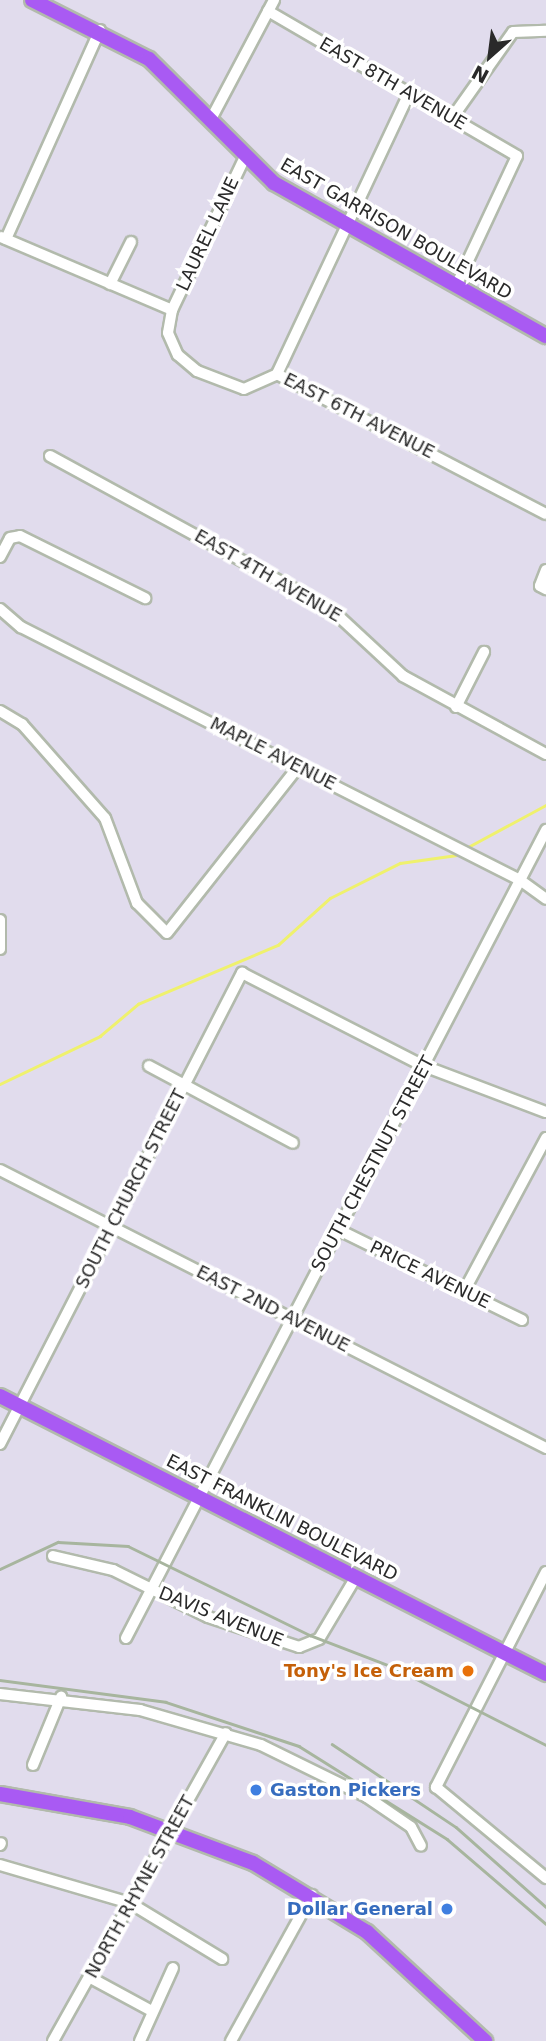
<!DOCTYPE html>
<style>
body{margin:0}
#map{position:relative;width:546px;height:2041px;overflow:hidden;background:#e1dced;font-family:"DejaVu Sans",sans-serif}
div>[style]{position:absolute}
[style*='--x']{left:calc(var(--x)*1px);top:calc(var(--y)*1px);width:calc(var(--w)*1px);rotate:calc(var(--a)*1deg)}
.stream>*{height:2.5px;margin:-1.25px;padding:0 1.25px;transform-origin:1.25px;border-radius:1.25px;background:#eff16d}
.roads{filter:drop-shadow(2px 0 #b2baac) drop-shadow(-2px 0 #b2baac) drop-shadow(0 2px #b2baac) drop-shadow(0 -2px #b2baac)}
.minor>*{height:10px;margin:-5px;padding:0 5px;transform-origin:5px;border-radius:5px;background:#fff}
.major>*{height:14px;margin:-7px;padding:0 7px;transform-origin:7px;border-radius:7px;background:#a95af3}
.rail>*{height:2.5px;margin:-1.25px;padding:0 1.25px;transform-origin:1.25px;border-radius:1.25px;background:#a7b59e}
.dots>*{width:19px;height:19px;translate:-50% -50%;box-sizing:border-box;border:4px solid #fff;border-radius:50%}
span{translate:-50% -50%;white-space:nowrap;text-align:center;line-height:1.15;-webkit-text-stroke:7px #fff;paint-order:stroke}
.street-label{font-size:18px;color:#2a2a2a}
.food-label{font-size:18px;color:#c56008;font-weight:700}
.right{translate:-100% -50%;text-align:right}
.shop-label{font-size:18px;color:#366cbe;font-weight:700}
.left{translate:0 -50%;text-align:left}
.north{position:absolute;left:455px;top:21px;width:70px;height:70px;-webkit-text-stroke:5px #fff;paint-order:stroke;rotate:208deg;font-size:19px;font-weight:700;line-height:28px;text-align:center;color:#2a2a2a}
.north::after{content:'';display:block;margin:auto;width:24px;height:32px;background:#2a2a2a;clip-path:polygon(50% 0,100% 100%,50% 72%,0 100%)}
</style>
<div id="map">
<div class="stream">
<i style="--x:468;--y:847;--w:89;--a:-28.3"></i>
<i style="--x:0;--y:1084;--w:111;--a:-25.6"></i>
<i style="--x:100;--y:1036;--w:50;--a:-40.1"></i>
<i style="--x:138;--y:1004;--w:152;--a:-22.9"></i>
<i style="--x:278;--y:945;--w:70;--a:-42.1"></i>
<i style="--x:330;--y:898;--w:78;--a:-26.6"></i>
<i style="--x:400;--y:863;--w:57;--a:-8.1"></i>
</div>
<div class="roads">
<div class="minor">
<i style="--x:268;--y:11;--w:288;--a:30.2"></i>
<i style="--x:517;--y:156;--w:144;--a:115.1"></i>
<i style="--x:452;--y:118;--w:105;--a:-54.7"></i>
<i style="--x:513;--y:32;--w:33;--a:-2"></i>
<i style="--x:210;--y:121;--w:137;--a:-62.1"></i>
<i style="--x:244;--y:159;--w:167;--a:115.5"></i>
<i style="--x:172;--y:310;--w:23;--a:100"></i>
<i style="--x:168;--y:333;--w:24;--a:66"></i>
<i style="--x:178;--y:355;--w:25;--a:40"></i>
<i style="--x:197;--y:371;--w:50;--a:21"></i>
<i style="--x:244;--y:389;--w:36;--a:-24"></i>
<i style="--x:277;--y:374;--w:310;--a:-64.8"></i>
<i style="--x:1;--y:237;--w:186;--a:23.1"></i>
<i style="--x:6;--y:239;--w:229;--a:-65.8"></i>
<i style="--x:110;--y:284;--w:47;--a:-63.4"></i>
<i style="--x:277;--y:374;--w:303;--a:27.5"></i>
<i style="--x:50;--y:456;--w:321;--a:28.6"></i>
<i style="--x:332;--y:610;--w:97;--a:42.9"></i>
<i style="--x:403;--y:676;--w:163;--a:28.6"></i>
<i style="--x:0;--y:557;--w:21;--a:-62"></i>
<i style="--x:10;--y:538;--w:10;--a:-11"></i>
<i style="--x:20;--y:536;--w:140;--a:26.4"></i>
<i style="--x:546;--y:570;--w:17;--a:111"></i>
<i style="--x:540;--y:586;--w:7;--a:27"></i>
<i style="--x:0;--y:609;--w:28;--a:41"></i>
<i style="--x:21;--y:627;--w:559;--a:26.89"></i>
<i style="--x:520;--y:880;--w:32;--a:36"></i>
<i style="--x:456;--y:707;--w:62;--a:-63"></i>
<i style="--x:0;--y:711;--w:26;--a:31"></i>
<i style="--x:22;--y:724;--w:125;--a:48.6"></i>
<i style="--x:105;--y:818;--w:91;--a:69.4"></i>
<i style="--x:137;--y:903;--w:42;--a:45"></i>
<i style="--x:167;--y:933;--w:211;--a:-51.7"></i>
<i style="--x:0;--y:920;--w:29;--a:90"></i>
<i style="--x:149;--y:1066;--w:163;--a:28.1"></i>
<i style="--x:0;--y:1170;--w:613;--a:26.98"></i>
<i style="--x:339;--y:1230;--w:204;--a:26.2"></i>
<i style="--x:463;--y:1293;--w:176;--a:-61.8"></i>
<i style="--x:0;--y:1444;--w:530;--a:-62.81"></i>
<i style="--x:242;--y:973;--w:204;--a:27.1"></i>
<i style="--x:424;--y:1066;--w:130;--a:20.7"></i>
<i style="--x:53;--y:1556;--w:62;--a:13.1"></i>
<i style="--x:113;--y:1570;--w:106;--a:26.3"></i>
<i style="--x:208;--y:1617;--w:96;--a:18.2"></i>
<i style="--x:299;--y:1647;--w:22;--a:-22"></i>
<i style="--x:319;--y:1639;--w:72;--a:-59.2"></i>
<i style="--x:546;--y:1572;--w:242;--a:117.1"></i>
<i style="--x:436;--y:1787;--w:143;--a:39.6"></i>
<i style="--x:126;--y:1638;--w:911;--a:-62.53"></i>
<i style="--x:0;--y:1694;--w:141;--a:6.5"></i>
<i style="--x:140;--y:1710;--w:126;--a:16.1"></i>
<i style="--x:261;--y:1745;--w:118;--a:26.1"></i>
<i style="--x:367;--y:1797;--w:53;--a:34.3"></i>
<i style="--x:411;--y:1827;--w:21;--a:62"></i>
<i style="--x:33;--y:1765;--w:74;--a:-67.6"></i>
<i style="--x:0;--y:1845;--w:2;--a:-63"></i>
<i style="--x:0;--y:1865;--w:135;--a:16.3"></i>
<i style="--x:130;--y:1903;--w:108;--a:31.3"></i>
<i style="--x:89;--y:1977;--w:69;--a:28.4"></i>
<i style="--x:53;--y:2041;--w:353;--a:-60.7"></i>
<i style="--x:140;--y:2041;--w:80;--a:-65.7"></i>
<i style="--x:231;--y:2041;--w:167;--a:-61"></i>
</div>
<div class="major">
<i style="--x:32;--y:0;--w:131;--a:26.8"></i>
<i style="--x:149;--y:59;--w:176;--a:44.8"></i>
<i style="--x:274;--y:183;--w:312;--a:29.4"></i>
<i style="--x:0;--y:1396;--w:613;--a:26.98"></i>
<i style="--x:0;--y:1794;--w:132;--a:10"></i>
<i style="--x:130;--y:1817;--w:131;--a:20.5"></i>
<i style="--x:253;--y:1863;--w:133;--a:31.2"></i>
<i style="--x:367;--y:1932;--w:161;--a:42.7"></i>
</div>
</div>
<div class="rail">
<i style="--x:0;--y:1569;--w:64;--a:-25"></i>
<i style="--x:58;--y:1542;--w:70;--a:3.3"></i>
<i style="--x:128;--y:1546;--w:203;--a:26.1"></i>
<i style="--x:310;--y:1635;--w:89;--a:21.1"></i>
<i style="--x:393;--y:1667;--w:172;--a:27"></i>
<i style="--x:0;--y:1680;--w:167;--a:7.5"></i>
<i style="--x:166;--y:1702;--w:140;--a:18.3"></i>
<i style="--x:299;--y:1746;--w:175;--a:32.1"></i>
<i style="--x:447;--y:1839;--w:130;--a:40.6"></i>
<i style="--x:332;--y:1744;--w:149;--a:33.8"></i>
<i style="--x:456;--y:1827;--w:120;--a:41.6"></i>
</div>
<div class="dots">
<i style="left:468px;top:1671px;background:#e8710a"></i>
<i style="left:256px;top:1790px;background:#3f7fe0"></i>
<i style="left:447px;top:1909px;background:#3f7fe0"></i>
</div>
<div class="street-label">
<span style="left:393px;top:84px;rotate:30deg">EAST 8TH AVENUE</span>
<span style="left:396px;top:229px;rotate:30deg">EAST GARRISON BOULEVARD</span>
<span style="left:208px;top:234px;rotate:-65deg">LAUREL LANE</span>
<span style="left:359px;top:416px;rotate:27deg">EAST 6TH AVENUE</span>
<span style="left:268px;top:576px;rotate:30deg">EAST 4TH AVENUE</span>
<span style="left:273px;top:754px;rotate:27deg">MAPLE AVENUE</span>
<span style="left:373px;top:1164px;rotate:-62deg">SOUTH CHESTNUT STREET</span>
<span style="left:131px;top:1189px;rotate:-63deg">SOUTH CHURCH STREET</span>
<span style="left:430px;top:1275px;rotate:26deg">PRICE AVENUE</span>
<span style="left:273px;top:1309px;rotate:27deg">EAST 2ND AVENUE</span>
<span style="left:282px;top:1518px;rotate:27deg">EAST FRANKLIN BOULEVARD</span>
<span style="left:221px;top:1617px;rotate:22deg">DAVIS AVENUE</span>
<span style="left:140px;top:1887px;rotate:-61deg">NORTH RHYNE STREET</span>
</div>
<div class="food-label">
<span class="right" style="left:454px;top:1671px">Tony's Ice Cream</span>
</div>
<div class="shop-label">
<span class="left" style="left:270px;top:1790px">Gaston Pickers</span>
<span class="right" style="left:433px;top:1909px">Dollar General</span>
</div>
<div class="north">N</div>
</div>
